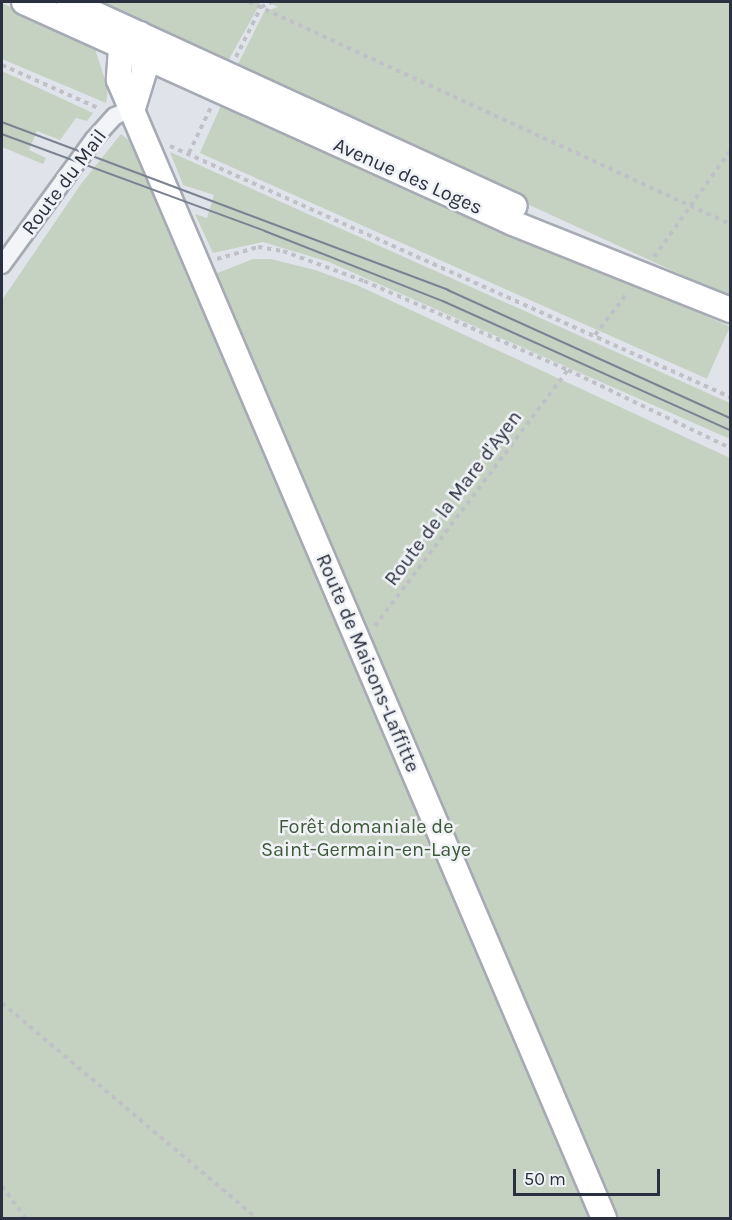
<!DOCTYPE html>
<meta charset="utf-8">
<style>
body{margin:0}
#map{position:relative;width:732px;height:1220px;overflow:hidden;background:#e0e3e9;font-family:Karla,sans-serif}
div>[style]{position:absolute}
[style*='--x']{left:calc(var(--x)*1px);top:calc(var(--y)*1px);width:calc(var(--w)*1px);rotate:calc(var(--a)*1deg)}
.green>*{inset:0;background:#c5d2c2;transform-origin:0 0}
.path>*{height:4px;margin-top:-2px;transform-origin:0;background:repeating-linear-gradient(90deg,#bfc1c7 0 4.5px,transparent 0 9px)}
.roads{filter:drop-shadow(2px 0 #a6aab3) drop-shadow(-2px 0 #a6aab3) drop-shadow(0 2px #a6aab3) drop-shadow(0 -2px #a6aab3)}
.street>*{height:16px;margin:-8px;padding:0 8px;transform-origin:8px;border-radius:8px;background:#f3f4f7}
.secondary>*{height:24px;margin:-12px;padding:0 12px;transform-origin:12px;border-radius:12px;background:#fff}
.tram>*{height:1.5px;margin:-0.75px;padding:0 0.75px;transform-origin:0.75px;border-radius:0.75px;background:#7b8291}
span{translate:-50% -50%;white-space:nowrap;text-align:center;line-height:1.15;-webkit-text-stroke:5px #f0f2f6;paint-order:stroke}
.street-label{font-size:20px;color:#2a303f}
.park-label{font-size:20px;color:#3c5a38}
.frame{position:absolute;inset:0;border:3px solid #2a303f;pointer-events:none}
.scale{position:absolute;left:513px;top:1169px;width:147px;height:27px;box-sizing:border-box;border:3px solid #2a303f;border-top:0;padding-left:8px;font-size:18px;line-height:21px;white-space:nowrap;color:#2a303f;-webkit-text-stroke:4px #f0f2f6;paint-order:stroke}
</style>
<div id="map">
<div class="green">
<i style="clip-path:polygon(83px 2px,261px 2px,227px 63px)"></i>
<i style="clip-path:polygon(267px 2px,730px 2px,730px 297px,235px 70px,264px 12px,278px 7px)"></i>
<i style="clip-path:polygon(2px 3px,95px 49px,108px 89px,106px 103px,2px 59px)"></i>
<i style="clip-path:polygon(2px 71px,93px 113px,87px 121px,76px 118px,60px 140px,37px 131px,29px 150px,46px 158px,43px 164px,2px 147px)"></i>
<i style="left:223px;top:101px;width:555px;height:57px;rotate:24deg"></i>
<i style="clip-path:polygon(121px 134px,130px 141px,190px 284px,253px 259px,271px 259px,315px 270px,359px 286px,730px 458px,730px 1218px,2px 1218px,2px 300px,81px 184px)"></i>
<i style="clip-path:polygon(170px 152px,730px 403px,730px 439px,329px 262px,263px 242px,213px 253px,195px 214px,207px 218px,214px 195px,183px 185px)"></i>
</div>
<div class="path">
<i style="--x:249;--y:2;--w:530;--a:24.78"></i>
<i style="--x:236;--y:57;--w:56;--a:-63.4"></i>
<i style="--x:261;--y:7;--w:12;--a:-24"></i>
<i style="--x:2;--y:65;--w:105;--a:24.1"></i>
<i style="--x:170;--y:146;--w:614;--a:24.14"></i>
<i style="--x:189;--y:153;--w:51;--a:-64.4"></i>
<i style="--x:654;--y:257;--w:130;--a:-54.4"></i>
<i style="--x:217;--y:259;--w:43;--a:-16.3"></i>
<i style="--x:258;--y:247;--w:25;--a:9"></i>
<i style="--x:283;--y:251;--w:86;--a:20.3"></i>
<i style="--x:364;--y:281;--w:223;--a:23.6"></i>
<i style="--x:568;--y:370;--w:180;--a:25.7"></i>
<i style="--x:595;--y:335;--w:54;--a:-52.5"></i>
<i style="--x:375;--y:626;--w:321;--a:-53"></i>
<i style="--x:2;--y:1003;--w:333;--a:40.2"></i>
<i style="--x:2;--y:1186;--w:39;--a:54"></i>
</div>
<div class="roads">
<div class="street">
<i style="--x:2;--y:265;--w:156;--a:-53.9"></i>
<i style="--x:94;--y:139;--w:31;--a:-48"></i>
<i style="--x:115;--y:116;--w:20;--a:-24"></i>
</div>
<div class="secondary">
<i style="--x:24;--y:2;--w:537;--a:24.32"></i>
<i style="--x:513;--y:223;--w:234;--a:21.8"></i>
<i style="--x:69;--y:2;--w:490;--a:24.6"></i>
<i style="--x:140;--y:34;--w:24;--a:144"></i>
<i style="--x:121;--y:48;--w:32;--a:94"></i>
<i style="--x:119;--y:80;--w:1237;--a:66.92"></i>
<i style="--x:133;--y:108;--w:39;--a:-73"></i>
<i style="--x:144;--y:71;--w:26;--a:-92"></i>
</div>
</div>
<div class="tram">
<i style="--x:2;--y:122;--w:477;--a:20.6"></i>
<i style="--x:448;--y:290;--w:310;--a:24.4"></i>
<i style="--x:2;--y:134;--w:280;--a:20.2"></i>
<i style="--x:265;--y:231;--w:191;--a:21.5"></i>
<i style="--x:443;--y:301;--w:315;--a:24.2"></i>
</div>
<div class="street-label">
<span style="left:408px;top:176px;rotate:24deg">Avenue des Loges</span>
<span style="left:64px;top:182px;rotate:-53deg">Route du Mail</span>
<span style="left:453px;top:498px;rotate:-53deg">Route de la Mare d'Ayen</span>
<span style="left:368px;top:663px;rotate:67deg">Route de Maisons-Laffitte</span>
</div>
<div class="park-label">
<span style="left:366px;top:838px">Forêt domaniale de<br>Saint-Germain-en-Laye</span>
</div>
<div class="frame"></div>
<div class="scale">50 m</div>
</div>
